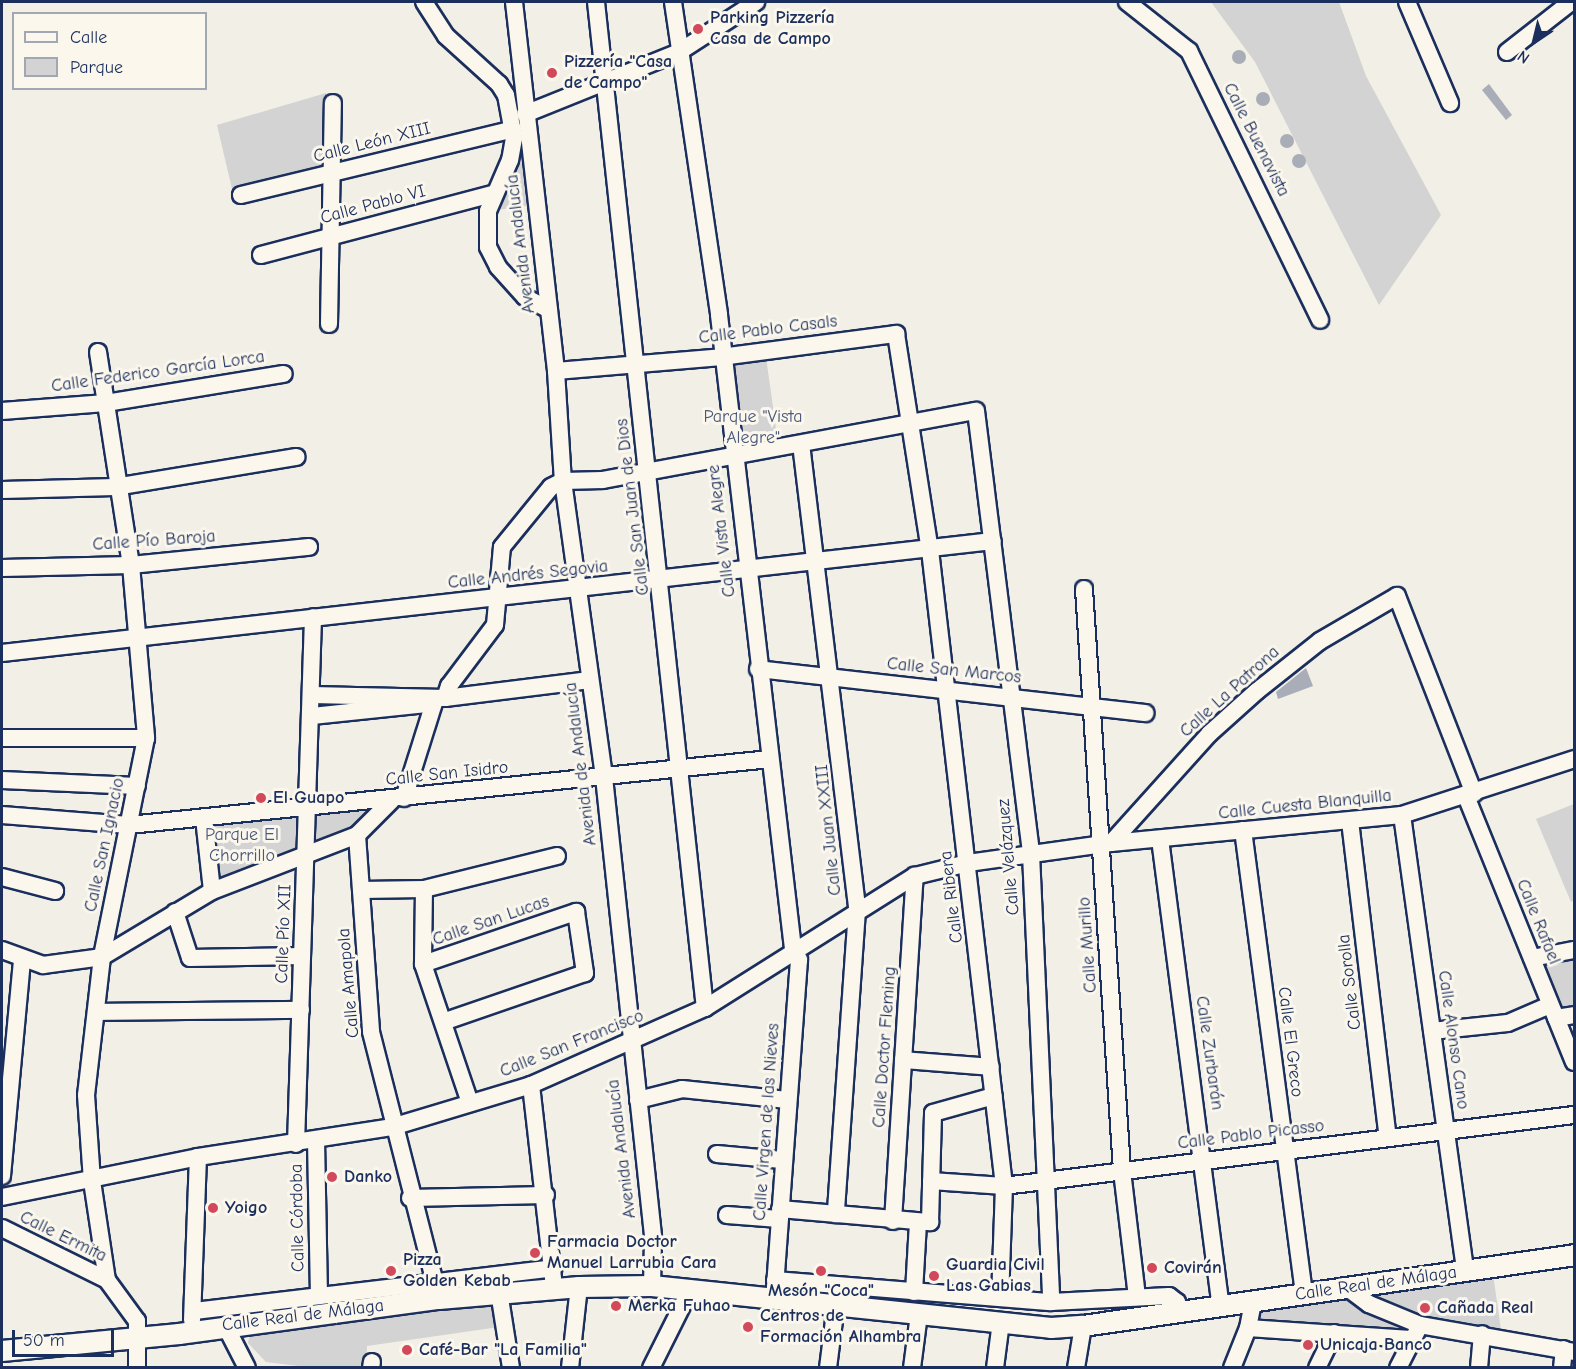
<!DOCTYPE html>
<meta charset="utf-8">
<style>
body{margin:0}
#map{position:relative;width:1576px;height:1369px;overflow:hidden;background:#f2efe6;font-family:"Comic Neue",sans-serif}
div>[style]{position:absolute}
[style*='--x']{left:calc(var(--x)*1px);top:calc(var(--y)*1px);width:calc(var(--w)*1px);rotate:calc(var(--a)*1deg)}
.green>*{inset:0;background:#d2d3d2;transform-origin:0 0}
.water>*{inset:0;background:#a9adb7}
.round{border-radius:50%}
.roads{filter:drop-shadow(2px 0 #1b2f5e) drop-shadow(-2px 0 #1b2f5e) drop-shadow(0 2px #1b2f5e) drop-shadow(0 -2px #1b2f5e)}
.minor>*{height:16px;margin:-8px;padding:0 8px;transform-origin:8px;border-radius:8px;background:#fbf7ec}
.major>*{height:20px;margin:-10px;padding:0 10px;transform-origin:10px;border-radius:10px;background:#fbf7ec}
.dots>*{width:16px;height:16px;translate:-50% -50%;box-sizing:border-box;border:3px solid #fbf7ec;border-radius:50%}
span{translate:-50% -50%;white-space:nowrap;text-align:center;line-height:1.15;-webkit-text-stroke:6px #fbf7ec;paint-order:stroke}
.poi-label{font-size:18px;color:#1b2f5e;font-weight:700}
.left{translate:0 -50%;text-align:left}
.street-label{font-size:18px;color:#1b2f5e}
.park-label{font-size:18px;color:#49587b}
.frame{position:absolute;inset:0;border:3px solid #1b2f5e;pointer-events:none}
.legend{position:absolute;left:12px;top:12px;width:195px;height:78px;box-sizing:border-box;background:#fbf7ec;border:2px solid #a1a7b3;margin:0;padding:8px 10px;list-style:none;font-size:18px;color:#1b2f5e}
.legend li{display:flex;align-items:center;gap:12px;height:30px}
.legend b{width:30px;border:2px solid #a1a7b3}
.north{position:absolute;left:1504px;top:12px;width:60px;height:60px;-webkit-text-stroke:4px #fbf7ec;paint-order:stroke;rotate:215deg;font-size:16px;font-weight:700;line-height:24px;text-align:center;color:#1b2f5e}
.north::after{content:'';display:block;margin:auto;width:21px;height:27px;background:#1b2f5e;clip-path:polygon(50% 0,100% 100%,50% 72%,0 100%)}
.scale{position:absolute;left:12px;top:1330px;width:102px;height:27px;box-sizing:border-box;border:3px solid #1b2f5e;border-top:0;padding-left:8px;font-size:18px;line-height:21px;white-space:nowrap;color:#1b2f5e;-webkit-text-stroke:4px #fbf7ec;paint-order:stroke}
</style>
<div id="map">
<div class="green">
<i style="clip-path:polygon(1211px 2px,1339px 2px,1366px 76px,1441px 215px,1379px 305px,1255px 62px)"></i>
<i style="clip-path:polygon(326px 93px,322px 167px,232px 189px,217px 125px)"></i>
<i style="clip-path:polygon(525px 114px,536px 205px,488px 211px,511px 118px)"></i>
<i style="left:765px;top:350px;width:99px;height:45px;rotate:82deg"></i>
<i style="clip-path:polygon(1574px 804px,1574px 900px,1571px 902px,1536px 819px)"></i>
<i style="clip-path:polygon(374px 808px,365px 823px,314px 846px,316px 813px)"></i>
<i style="clip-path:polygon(303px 815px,301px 852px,217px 883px,211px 823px)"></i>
<i style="clip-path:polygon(1574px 957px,1574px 1009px,1562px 1011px,1541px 963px)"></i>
<i style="clip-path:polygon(1492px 1267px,1502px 1337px,1421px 1325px,1411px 1339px,1248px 1328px,1253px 1303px)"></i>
<i style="clip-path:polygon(494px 1304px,499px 1327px,367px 1346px,366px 1368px,315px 1368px,266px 1362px,248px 1343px,250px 1332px)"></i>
</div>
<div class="water">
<i class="round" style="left:1232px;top:50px;width:14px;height:14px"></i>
<i style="clip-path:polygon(1489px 84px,1512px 115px,1506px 120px,1482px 90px)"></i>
<i class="round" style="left:1256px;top:92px;width:14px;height:14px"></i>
<i class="round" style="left:1280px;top:134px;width:14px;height:14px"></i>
<i class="round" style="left:1292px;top:154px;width:14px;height:14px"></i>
<i style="clip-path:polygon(1306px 668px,1313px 686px,1278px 699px,1276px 692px)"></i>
</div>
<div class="roads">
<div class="minor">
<i style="--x:424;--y:2;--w:40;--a:57.1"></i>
<i style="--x:446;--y:36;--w:72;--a:42.2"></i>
<i style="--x:499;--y:84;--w:13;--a:58"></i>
<i style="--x:506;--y:95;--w:44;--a:79.5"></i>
<i style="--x:514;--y:138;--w:22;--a:100"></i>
<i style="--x:510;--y:160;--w:56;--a:113.3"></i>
<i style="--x:488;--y:211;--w:36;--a:90"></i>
<i style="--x:488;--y:247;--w:22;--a:63"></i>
<i style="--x:498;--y:267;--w:40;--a:48"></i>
<i style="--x:525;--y:297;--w:27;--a:28"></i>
<i style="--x:514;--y:2;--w:371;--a:83.5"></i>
<i style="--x:556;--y:371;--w:110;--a:86.4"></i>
<i style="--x:563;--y:481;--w:299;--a:82.1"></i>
<i style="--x:604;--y:777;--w:465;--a:83.9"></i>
<i style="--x:653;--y:1239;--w:47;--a:91.2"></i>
<i style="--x:596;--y:2;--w:1012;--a:83.82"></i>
<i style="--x:673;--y:2;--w:316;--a:81.6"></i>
<i style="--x:719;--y:315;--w:638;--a:83.34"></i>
<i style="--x:793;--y:949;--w:13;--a:61"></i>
<i style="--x:799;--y:960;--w:340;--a:94.2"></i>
<i style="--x:1127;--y:2;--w:79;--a:38.3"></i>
<i style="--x:1189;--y:51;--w:299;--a:64"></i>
<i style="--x:1407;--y:2;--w:110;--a:66.9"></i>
<i style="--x:1507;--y:52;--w:81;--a:-38"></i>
<i style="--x:525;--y:114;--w:166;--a:-21.9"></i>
<i style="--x:679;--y:52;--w:92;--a:-33"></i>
<i style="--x:241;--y:195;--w:280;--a:-13.6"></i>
<i style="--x:261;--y:255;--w:242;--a:-14.8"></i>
<i style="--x:329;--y:324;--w:221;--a:-89"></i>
<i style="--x:98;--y:352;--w:216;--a:81.2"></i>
<i style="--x:131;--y:565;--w:174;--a:85"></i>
<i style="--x:146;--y:738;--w:223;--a:101.4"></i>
<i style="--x:102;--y:957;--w:139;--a:96.6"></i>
<i style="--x:86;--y:1095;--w:86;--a:86"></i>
<i style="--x:92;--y:1181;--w:100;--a:81.4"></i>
<i style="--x:107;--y:1280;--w:51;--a:53.8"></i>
<i style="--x:137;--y:1321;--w:47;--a:90"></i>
<i style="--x:556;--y:371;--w:166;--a:-4.8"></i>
<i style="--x:721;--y:357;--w:177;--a:-7.5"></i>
<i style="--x:896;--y:334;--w:219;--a:81.1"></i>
<i style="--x:930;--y:550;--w:640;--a:83.36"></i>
<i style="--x:1004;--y:1186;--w:112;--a:92"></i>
<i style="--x:2;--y:411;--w:104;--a:-4.4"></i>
<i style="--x:106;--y:403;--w:180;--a:-9.3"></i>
<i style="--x:801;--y:444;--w:469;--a:83.1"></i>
<i style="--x:857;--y:910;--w:305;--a:94"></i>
<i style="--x:2;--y:490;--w:113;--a:-1.5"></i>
<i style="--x:115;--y:487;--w:184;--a:-9.4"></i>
<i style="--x:2;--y:568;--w:129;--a:-1.3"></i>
<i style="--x:131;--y:565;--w:179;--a:-5.8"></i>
<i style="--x:1084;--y:589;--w:583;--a:86.26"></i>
<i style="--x:1122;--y:1171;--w:127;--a:83.2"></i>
<i style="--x:2;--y:653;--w:997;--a:-6.45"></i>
<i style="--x:758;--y:669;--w:390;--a:6.5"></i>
<i style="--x:312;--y:695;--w:133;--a:1.3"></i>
<i style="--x:445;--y:698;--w:146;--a:-7.1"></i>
<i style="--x:445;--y:698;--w:13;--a:-72"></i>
<i style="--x:449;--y:686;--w:76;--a:-53"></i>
<i style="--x:495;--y:625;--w:78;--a:-84.9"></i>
<i style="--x:502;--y:547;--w:77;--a:-50.8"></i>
<i style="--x:551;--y:487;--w:13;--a:-27"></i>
<i style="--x:563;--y:481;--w:40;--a:-1.4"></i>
<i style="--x:603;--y:480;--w:379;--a:-10.5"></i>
<i style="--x:976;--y:411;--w:446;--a:82.9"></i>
<i style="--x:1031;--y:854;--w:448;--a:87.4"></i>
<i style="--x:312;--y:716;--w:115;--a:-6"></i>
<i style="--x:2;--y:738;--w:144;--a:0"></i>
<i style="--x:2;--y:780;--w:135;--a:2.5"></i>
<i style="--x:1466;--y:796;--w:287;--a:67.9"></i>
<i style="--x:404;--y:798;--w:100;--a:-72.5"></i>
<i style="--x:2;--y:815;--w:127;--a:4.5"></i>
<i style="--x:129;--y:825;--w:644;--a:-5.88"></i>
<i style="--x:1402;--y:815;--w:460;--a:82.1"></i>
<i style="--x:204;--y:818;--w:73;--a:83.7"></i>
<i style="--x:1350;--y:821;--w:319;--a:83.2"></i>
<i style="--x:1243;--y:830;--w:469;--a:82.5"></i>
<i style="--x:357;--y:835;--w:197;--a:85.9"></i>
<i style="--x:371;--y:1032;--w:256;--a:75.7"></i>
<i style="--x:1160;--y:839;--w:473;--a:82.6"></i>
<i style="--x:1111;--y:843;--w:147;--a:-48"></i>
<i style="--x:1209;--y:734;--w:64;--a:-41.9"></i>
<i style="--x:1257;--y:691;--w:80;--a:-38.4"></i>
<i style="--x:1320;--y:641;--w:89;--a:-30.3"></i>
<i style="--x:1397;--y:596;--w:212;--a:68.7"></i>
<i style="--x:2;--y:877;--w:55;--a:14.8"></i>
<i style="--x:424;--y:889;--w:75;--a:90.8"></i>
<i style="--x:423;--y:964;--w:147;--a:71.3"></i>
<i style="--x:361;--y:890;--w:63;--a:-0.9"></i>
<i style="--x:424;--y:889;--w:137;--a:-13.9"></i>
<i style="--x:175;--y:912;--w:48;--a:71.9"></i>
<i style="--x:190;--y:958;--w:112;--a:-1"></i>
<i style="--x:2;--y:950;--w:44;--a:20.1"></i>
<i style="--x:43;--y:965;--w:60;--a:-7.7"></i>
<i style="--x:102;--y:957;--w:128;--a:-31"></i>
<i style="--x:212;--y:891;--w:155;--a:-21.1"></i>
<i style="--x:357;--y:835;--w:49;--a:-45"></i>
<i style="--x:1532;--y:958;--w:43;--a:-10.8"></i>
<i style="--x:423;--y:964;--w:162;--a:-18.8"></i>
<i style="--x:576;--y:912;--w:62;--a:81.6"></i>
<i style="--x:585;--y:973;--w:150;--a:161"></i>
<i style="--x:97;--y:1012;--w:204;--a:-0.6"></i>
<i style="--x:1556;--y:1018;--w:18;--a:-9"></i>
<i style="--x:1432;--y:1031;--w:76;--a:-6"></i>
<i style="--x:1508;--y:1023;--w:46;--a:-23.2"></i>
<i style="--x:903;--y:1060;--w:88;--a:4.5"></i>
<i style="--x:531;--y:1085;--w:204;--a:83.5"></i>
<i style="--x:638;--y:1100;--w:45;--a:-14"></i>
<i style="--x:682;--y:1089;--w:106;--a:6"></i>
<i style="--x:316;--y:1140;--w:155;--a:88.9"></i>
<i style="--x:296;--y:1144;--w:527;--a:-88.15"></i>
<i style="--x:717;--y:1154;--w:65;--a:5.3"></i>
<i style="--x:2;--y:1176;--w:217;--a:-84.7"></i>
<i style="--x:931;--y:1181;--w:73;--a:3.9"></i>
<i style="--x:1004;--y:1186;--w:574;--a:-7.1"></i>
<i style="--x:2;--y:1197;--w:200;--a:-11.5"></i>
<i style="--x:198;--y:1157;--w:196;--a:-8.8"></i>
<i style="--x:392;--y:1127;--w:145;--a:-16.8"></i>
<i style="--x:531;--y:1085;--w:190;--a:-23.9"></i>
<i style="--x:705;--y:1008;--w:248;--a:-32.2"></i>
<i style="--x:915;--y:876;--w:55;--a:-13.8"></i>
<i style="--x:968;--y:863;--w:144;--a:-8"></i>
<i style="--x:1111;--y:843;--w:292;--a:-5.5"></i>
<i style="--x:1402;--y:815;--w:181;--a:-18"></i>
<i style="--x:410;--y:1198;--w:136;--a:-1.3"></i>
<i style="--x:780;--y:1209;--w:151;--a:5"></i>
<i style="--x:930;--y:1222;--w:109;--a:-88.4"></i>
<i style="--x:933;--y:1113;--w:63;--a:-15.6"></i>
<i style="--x:727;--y:1215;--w:52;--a:4.4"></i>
<i style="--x:893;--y:1221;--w:346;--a:-86.4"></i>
<i style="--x:2;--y:1228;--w:117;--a:26.3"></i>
<i style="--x:775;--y:1280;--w:277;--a:4.6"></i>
<i style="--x:1051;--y:1302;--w:118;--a:-2.9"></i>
<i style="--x:1169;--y:1296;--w:10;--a:37"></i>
<i style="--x:1177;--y:1302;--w:12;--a:90"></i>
<i style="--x:1349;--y:1289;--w:25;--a:37"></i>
<i style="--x:1369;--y:1304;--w:55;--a:22.4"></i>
<i style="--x:1420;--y:1325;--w:156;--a:9.9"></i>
<i style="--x:499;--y:1292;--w:77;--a:81"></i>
<i style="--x:914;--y:1292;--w:69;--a:-86.7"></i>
<i style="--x:194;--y:1311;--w:362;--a:-6.8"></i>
<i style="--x:192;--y:1320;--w:163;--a:-87.9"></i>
<i style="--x:225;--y:1325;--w:48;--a:62.9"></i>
<i style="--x:1248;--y:1328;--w:163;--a:3.9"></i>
<i style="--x:371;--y:1368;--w:6;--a:-81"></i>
<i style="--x:570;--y:1368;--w:81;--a:-83.7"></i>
<i style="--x:651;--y:1368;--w:87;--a:-63.4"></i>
<i style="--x:828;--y:1368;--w:64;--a:-82.8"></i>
<i style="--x:912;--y:1368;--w:54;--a:-82.6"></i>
<i style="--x:995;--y:1368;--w:46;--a:-82.6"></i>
<i style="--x:1076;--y:1368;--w:43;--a:-80.5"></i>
<i style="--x:1232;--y:1368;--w:43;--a:-68.2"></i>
<i style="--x:1248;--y:1328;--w:25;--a:-79"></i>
<i style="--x:1317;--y:1368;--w:39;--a:-64"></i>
<i style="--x:1398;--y:1368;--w:42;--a:-62.8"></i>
<i style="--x:1479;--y:1368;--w:34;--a:-85"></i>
<i style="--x:1562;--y:1368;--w:19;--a:-84"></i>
</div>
<div class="major">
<i style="--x:2;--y:1351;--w:178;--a:-5.5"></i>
<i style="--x:179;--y:1334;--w:262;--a:-7.7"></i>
<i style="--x:439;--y:1299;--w:141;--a:-4.9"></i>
<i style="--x:579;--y:1287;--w:73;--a:-0.8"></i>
<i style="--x:652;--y:1286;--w:401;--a:6"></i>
<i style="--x:1051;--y:1328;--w:32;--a:-4"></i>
<i style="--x:1083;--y:1326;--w:496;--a:-8.2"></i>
</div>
</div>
<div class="dots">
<i style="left:698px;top:29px;background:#d1495b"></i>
<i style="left:552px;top:73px;background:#d1495b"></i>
<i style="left:261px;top:798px;background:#d1495b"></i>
<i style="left:332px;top:1177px;background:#d1495b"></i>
<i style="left:213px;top:1208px;background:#d1495b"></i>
<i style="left:535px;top:1253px;background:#d1495b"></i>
<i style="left:1152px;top:1268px;background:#d1495b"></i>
<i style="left:391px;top:1271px;background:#d1495b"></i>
<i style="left:821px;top:1271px;background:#d1495b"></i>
<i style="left:934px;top:1276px;background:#d1495b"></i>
<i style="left:616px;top:1306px;background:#d1495b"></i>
<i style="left:1425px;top:1308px;background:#d1495b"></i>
<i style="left:748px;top:1327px;background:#d1495b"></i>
<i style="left:1308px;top:1345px;background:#d1495b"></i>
<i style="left:407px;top:1350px;background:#d1495b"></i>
</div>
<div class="poi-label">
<span class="left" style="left:710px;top:29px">Parking Pizzería<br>Casa de Campo</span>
<span class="left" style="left:564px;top:73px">Pizzería "Casa<br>de Campo"</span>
<span class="left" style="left:273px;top:798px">El Guapo</span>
<span class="left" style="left:344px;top:1177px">Danko</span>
<span class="left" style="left:225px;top:1208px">Yoigo</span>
<span class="left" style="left:547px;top:1253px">Farmacia Doctor<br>Manuel Larrubia Cara</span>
<span class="left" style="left:403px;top:1271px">Pizza<br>Golden Kebab</span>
<span class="left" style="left:946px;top:1276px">Guardia Civil<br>Las Gabias</span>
<span class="left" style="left:1164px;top:1268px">Covirán</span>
<span style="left:821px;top:1291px">Mesón "Coca"</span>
<span class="left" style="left:628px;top:1306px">Merka Fuhao</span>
<span class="left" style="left:1437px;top:1308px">Cañada Real</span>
<span class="left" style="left:760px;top:1327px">Centros de<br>Formación Alhambra</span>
<span class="left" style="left:1320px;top:1345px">Unicaja Banco</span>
<span class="left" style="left:419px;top:1350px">Café-Bar "La Familia"</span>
</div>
<div class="street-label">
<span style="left:1256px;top:140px;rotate:63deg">Calle Buenavista</span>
<span style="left:372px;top:143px;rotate:-14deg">Calle León XIII</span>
<span style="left:373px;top:205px;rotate:-15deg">Calle Pablo VI</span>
<span style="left:521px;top:244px;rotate:-97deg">Avenida Andalucía</span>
<span style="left:768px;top:330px;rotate:-7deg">Calle Pablo Casals</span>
<span style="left:158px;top:372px;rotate:-8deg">Calle Federico García Lorca</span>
<span style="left:633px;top:507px;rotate:-97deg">Calle San Juan de Dios</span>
<span style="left:722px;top:531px;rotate:-97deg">Calle Vista Alegre</span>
<span style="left:154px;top:541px;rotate:-4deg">Calle Pío Baroja</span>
<span style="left:528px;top:575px;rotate:-6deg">Calle Andrés Segovia</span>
<span style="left:954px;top:671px;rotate:6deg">Calle San Marcos</span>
<span style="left:1230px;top:692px;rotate:-42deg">Calle La Patrona</span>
<span style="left:581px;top:764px;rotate:-97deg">Avenida de Andalucía</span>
<span style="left:447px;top:774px;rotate:-6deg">Calle San Isidro</span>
<span style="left:1305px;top:805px;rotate:-6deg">Calle Cuesta Blanquilla</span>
<span style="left:829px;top:830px;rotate:-96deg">Calle Juan XXIII</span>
<span style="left:105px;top:845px;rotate:-78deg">Calle San Ignacio</span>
<span style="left:1009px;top:857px;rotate:-95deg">Calle Velázquez</span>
<span style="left:952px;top:897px;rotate:-97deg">Calle Ribera</span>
<span style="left:491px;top:921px;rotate:-19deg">Calle San Lucas</span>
<span style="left:1538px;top:922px;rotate:68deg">Calle Rafael</span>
<span style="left:284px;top:934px;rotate:-88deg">Calle Pío XII</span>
<span style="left:1088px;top:945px;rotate:-94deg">Calle Murillo</span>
<span style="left:1350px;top:982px;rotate:-97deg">Calle Sorolla</span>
<span style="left:349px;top:983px;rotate:-95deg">Calle Amapola</span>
<span style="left:1453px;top:1040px;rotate:82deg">Calle Alonso Cano</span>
<span style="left:1290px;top:1042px;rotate:83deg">Calle El Greco</span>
<span style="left:572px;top:1044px;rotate:-22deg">Calle San Francisco</span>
<span style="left:885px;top:1047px;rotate:-86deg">Calle Doctor Fleming</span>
<span style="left:1209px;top:1053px;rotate:82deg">Calle Zurbarán</span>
<span style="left:767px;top:1122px;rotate:-86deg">Calle Virgen de las Nieves</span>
<span style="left:1251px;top:1135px;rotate:-7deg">Calle Pablo Picasso</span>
<span style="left:622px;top:1149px;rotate:-97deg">Avenida Andalucía</span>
<span style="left:298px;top:1218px;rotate:-91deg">Calle Córdoba</span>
<span style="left:63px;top:1237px;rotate:26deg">Calle Ermita</span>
<span style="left:1376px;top:1284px;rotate:-8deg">Calle Real de Málaga</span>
<span style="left:303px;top:1316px;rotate:-7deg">Calle Real de Málaga</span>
</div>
<div class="park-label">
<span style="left:753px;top:428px">Parque "Vista<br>Alegre"</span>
<span style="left:242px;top:846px">Parque El<br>Chorrillo</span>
</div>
<div class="frame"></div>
<ul class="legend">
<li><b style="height:8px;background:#fbf7ec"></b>Calle</li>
<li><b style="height:16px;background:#d2d3d2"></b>Parque</li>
</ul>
<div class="north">N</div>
<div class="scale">50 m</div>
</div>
